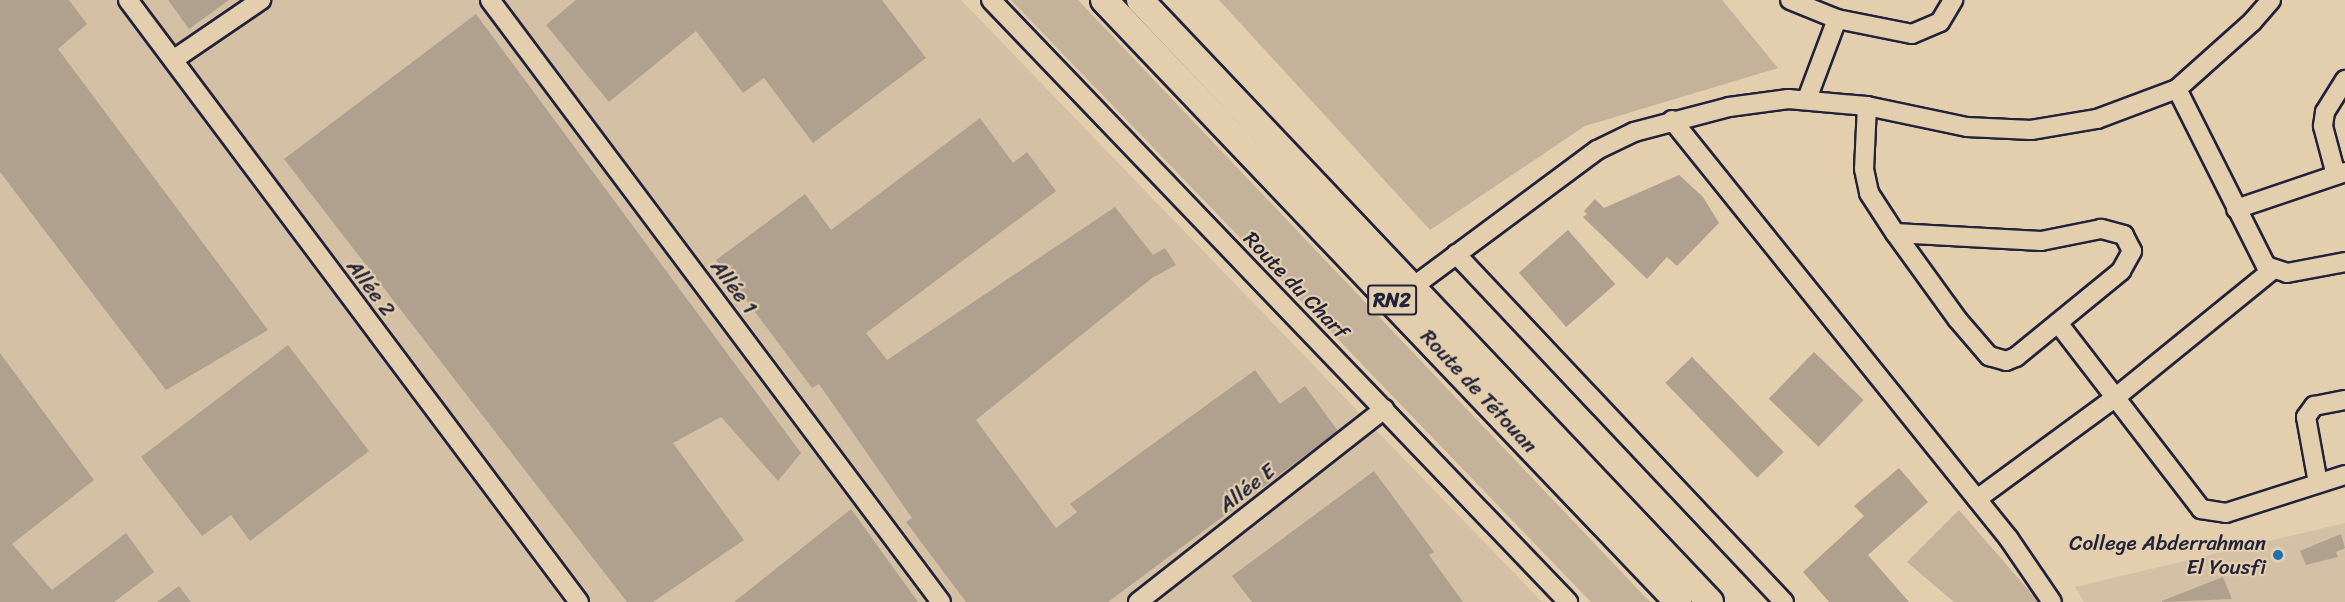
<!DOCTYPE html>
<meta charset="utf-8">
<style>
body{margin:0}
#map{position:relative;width:2345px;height:602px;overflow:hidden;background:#e3cead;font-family:Sriracha,sans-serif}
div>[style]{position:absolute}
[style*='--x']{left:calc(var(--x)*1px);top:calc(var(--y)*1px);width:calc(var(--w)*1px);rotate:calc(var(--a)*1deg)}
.built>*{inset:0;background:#d4c0a4}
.green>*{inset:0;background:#c4b29a}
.building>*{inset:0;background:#b0a18f;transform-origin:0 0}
.roads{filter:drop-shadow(2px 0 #22223b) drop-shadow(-2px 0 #22223b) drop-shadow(0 2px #22223b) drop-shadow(0 -2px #22223b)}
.minor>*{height:18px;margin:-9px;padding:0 9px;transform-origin:9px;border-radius:9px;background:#e3cead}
.highway>*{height:26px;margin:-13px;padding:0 13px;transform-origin:13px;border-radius:13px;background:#e3cead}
.dots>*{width:16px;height:16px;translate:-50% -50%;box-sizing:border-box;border:3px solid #e3cead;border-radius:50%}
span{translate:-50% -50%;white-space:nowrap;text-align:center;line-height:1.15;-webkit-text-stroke:4.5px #e3cead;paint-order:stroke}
.shield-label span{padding:2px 4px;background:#e3cead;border:2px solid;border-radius:4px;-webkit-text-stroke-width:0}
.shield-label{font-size:20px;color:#22223b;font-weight:700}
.street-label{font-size:21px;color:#22223b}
.poi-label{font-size:21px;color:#22223b}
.right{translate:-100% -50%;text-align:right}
</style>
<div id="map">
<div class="built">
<i style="clip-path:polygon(0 0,961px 0,1542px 602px,0 602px)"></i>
<i style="clip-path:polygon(2345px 523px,2345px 602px,2084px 602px,2075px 587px)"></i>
</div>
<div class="green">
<i style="clip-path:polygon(1011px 0,1078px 0,1650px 602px,1591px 602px)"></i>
<i style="clip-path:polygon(1219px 0,1722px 0,1778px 68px,1585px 126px,1430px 230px)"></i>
<i style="clip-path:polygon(1959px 510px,2038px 601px,2038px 602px,1954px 602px,1907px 562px)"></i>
</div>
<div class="building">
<i style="clip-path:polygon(0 0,69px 0,87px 24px,58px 49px,268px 330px,166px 390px,0 172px)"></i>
<i style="clip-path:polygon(168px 0,229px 0,189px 29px)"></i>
<i style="clip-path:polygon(576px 0,882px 0,926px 58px,813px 143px,764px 78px,743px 93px,696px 31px,609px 102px,546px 25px)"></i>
<i style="clip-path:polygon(476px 14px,801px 453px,778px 481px,721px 417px,673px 443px,744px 540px,653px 602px,627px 602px,284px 159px)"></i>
<i style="clip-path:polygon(980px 118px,1013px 163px,1027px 152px,1056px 191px,866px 333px,887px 360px,1115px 207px,1153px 255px,1165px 248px,1176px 265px,1152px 278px,976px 420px,1056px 528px,1077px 512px,1070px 504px,1255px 370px,1280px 404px,1305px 386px,1338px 431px,1108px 602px,966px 602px,906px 522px,912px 518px,819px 384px,812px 388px,716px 260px,805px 194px,831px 230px)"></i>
<i style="clip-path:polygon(1679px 175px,1703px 197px,1719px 223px,1677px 266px,1667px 257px,1647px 279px,1583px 217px,1587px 214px,1584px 211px,1595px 199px,1604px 208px)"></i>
<i style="left:1568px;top:230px;width:72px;height:65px;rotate:49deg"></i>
<i style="clip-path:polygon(288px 345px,369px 451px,250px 541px,231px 515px,202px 536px,141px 457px)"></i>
<i style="left:1814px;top:352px;width:69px;height:65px;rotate:44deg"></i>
<i style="clip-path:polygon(0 353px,94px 480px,12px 544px,52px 590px,126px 533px,154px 572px,114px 602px,0 602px)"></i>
<i style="left:1692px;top:357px;width:132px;height:37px;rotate:46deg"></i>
<i style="clip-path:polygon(1899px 468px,1928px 502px,1868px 555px,1909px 602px,1829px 602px,1803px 572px,1864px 516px,1854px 506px)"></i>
<i style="clip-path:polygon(1374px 471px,1434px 552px,1429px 555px,1463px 602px,1252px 602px,1232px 576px)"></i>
<i style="clip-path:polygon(851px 509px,918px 602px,734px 602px)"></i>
<i style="clip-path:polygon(2341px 534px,2345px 548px,2336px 552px,2338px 557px,2306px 565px,2300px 551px)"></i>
<i style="clip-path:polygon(2223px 577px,2232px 599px,2162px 602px,2162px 601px)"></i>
<i style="clip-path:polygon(179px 586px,191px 602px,157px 602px)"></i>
</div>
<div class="roads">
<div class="minor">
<i style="--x:128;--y:0;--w:752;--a:53.16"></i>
<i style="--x:490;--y:0;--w:752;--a:53.16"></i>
<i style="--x:991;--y:0;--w:834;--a:46.21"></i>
<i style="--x:1790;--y:0;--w:51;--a:22"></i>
<i style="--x:1837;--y:19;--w:76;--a:11.3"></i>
<i style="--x:1912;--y:34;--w:30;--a:-23"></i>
<i style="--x:1940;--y:22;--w:26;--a:-59"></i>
<i style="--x:173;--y:60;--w:107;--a:-34.3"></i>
<i style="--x:2177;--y:89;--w:198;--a:63.3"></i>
<i style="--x:2266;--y:266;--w:22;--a:18"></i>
<i style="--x:2287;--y:273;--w:59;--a:-10.7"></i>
<i style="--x:1807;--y:99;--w:85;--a:-69.4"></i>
<i style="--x:1867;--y:106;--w:63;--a:92.7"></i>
<i style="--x:1864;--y:169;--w:25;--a:78"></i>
<i style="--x:1869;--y:193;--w:48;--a:57"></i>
<i style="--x:1895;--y:233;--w:107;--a:54.1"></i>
<i style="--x:1958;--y:320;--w:48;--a:49.3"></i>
<i style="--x:1989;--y:356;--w:18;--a:16"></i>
<i style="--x:2006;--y:361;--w:11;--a:-22"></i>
<i style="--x:2016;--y:357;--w:136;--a:-39.3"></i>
<i style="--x:2121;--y:271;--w:23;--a:-61"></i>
<i style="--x:2132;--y:251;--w:18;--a:-117"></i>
<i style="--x:2124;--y:235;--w:24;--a:-165"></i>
<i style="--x:2101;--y:229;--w:61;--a:168.7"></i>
<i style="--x:2041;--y:241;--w:146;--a:-176.9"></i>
<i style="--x:1672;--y:120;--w:538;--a:51.19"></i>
<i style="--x:2009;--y:539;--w:76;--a:55.7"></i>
<i style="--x:2336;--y:175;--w:51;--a:-104.9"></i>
<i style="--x:2323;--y:126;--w:14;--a:-82"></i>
<i style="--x:2325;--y:112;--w:38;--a:-58"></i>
<i style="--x:2236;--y:209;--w:115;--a:-18.7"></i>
<i style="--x:1456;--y:254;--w:478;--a:46.7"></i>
<i style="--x:1414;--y:286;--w:228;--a:-36.6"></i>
<i style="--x:1597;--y:150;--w:41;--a:-25.9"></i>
<i style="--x:1634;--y:132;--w:98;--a:-14.7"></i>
<i style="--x:1729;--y:107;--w:60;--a:-7.7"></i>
<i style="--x:1788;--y:99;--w:79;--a:5.1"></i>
<i style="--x:1867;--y:106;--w:102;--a:11.9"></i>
<i style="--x:1967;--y:127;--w:64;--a:2.7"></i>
<i style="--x:2031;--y:130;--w:67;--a:-9.5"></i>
<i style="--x:2097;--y:119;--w:85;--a:-20.6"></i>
<i style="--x:2177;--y:89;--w:101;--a:-41.8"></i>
<i style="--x:2252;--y:22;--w:29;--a:-49"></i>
<i style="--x:2058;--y:323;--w:235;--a:52.4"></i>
<i style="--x:2201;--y:509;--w:25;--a:9"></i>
<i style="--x:2226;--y:513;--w:125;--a:-17.7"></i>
<i style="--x:2318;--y:483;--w:67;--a:-100.3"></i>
<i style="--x:2306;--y:417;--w:14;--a:-54"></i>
<i style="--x:2314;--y:406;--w:32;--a:-11"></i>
<i style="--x:1977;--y:499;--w:172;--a:-36.3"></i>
<i style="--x:2116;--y:397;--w:200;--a:-39.1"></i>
<i style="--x:1138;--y:602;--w:313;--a:-38.1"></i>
</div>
<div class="highway">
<i style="--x:1104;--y:0;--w:832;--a:46.36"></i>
<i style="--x:1140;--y:0;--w:829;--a:46.56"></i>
</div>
</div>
<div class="dots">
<i style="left:2278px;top:555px;background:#1f6fb2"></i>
</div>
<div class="shield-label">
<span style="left:1392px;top:300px">RN2</span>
</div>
<div class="street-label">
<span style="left:1296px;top:285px;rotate:46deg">Route du Charf</span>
<span style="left:734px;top:287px;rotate:53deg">Allée 1</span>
<span style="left:371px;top:288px;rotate:53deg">Allée 2</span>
<span style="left:1479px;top:391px;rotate:47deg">Route de Tétouan</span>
<span style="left:1247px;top:488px;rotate:-38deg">Allée E</span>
</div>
<div class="poi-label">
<span class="right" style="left:2266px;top:555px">College Abderrahman<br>El Yousfi</span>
</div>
</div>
